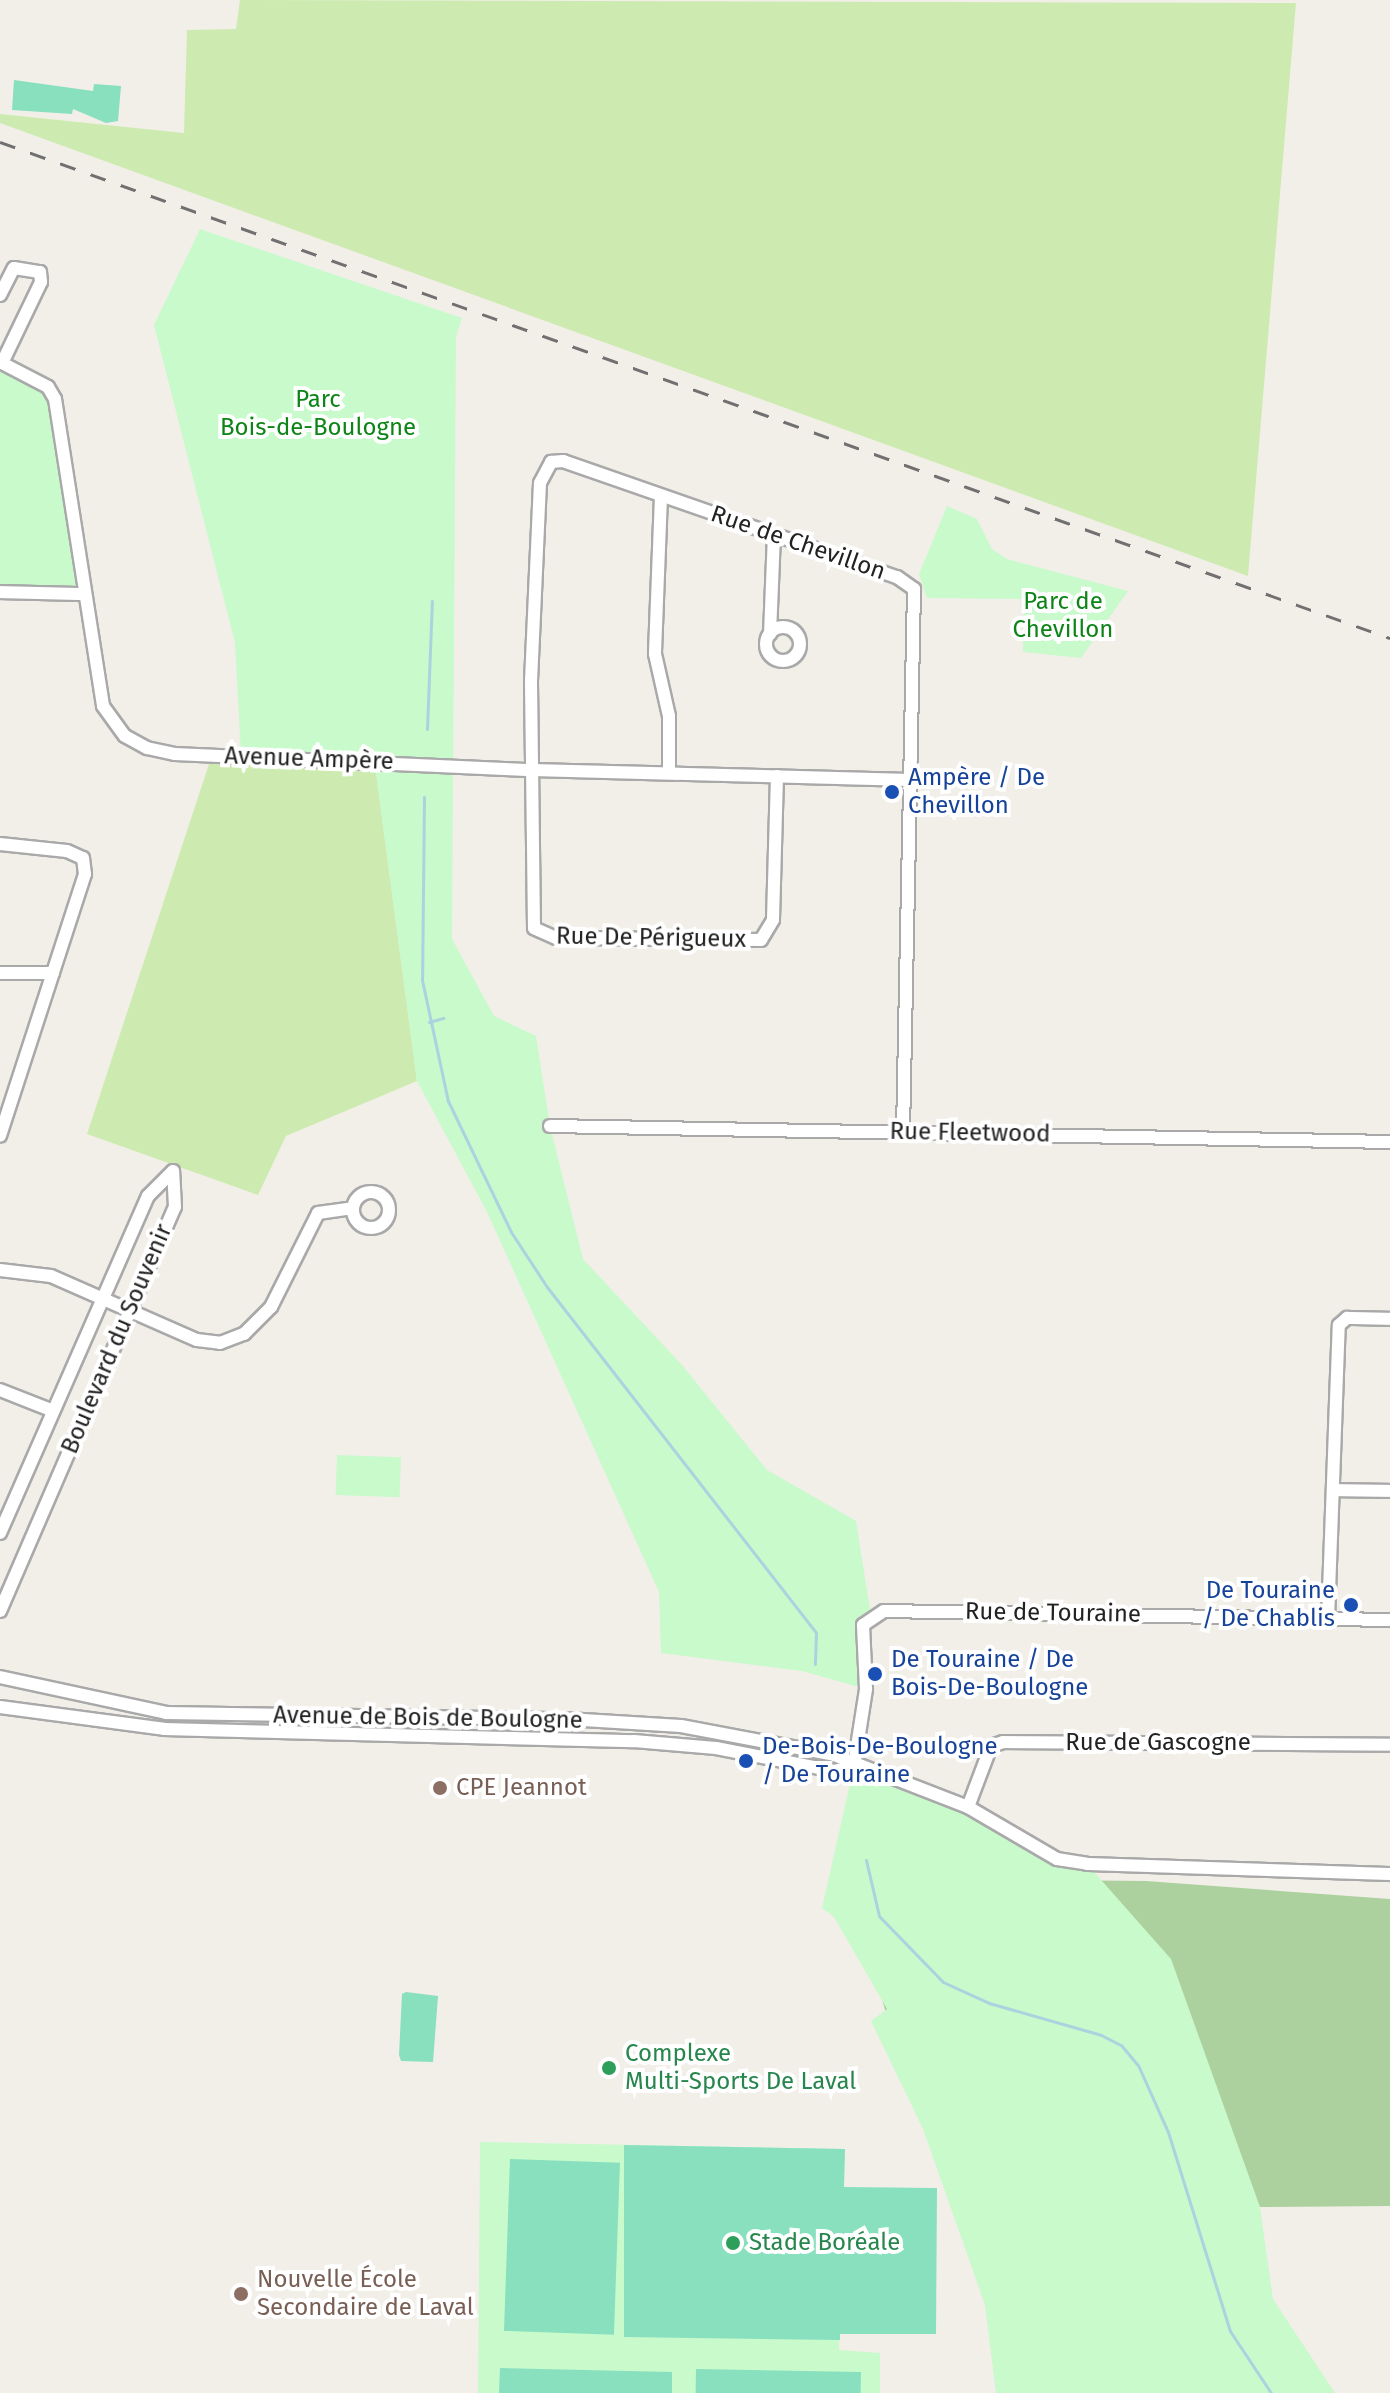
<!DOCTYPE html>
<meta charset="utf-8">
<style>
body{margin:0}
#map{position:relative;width:1390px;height:2393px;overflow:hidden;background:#f2efe9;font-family:"Fira Sans",sans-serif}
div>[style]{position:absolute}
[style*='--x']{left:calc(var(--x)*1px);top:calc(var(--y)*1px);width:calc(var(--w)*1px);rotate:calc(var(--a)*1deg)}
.grass>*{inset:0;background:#cdebb0}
.forest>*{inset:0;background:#add19e}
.park>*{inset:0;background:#c8facc;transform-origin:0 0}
.pitch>*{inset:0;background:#88e0be;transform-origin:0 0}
.stream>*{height:3px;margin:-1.5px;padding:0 1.5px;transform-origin:1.5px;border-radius:1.5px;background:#aad3df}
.roads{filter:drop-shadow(2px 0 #a9a9a9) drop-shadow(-2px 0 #a9a9a9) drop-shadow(0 2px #a9a9a9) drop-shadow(0 -2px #a9a9a9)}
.minor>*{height:12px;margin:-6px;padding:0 6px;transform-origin:6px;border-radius:6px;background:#fff}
.minor>.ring{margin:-6px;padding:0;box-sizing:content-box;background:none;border:12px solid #fff;border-radius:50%}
.rail>*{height:3px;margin-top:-1.5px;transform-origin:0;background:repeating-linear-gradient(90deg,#707070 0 16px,transparent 0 32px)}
.dots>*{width:22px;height:22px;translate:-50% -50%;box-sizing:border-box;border:4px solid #fff;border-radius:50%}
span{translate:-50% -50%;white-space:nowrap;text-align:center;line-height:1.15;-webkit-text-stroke:8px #fff;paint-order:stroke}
.park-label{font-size:24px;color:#0c8416}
.street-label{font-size:24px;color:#222}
.transit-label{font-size:24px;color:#164399}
.left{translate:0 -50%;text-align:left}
.right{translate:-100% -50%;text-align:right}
.education-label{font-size:24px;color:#785e54}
.leisure-label{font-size:24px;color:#27864d}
</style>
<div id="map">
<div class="grass">
<i style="clip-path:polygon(240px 0,1296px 3px,1248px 576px,0 123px,0 114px,184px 133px,187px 30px,236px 29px)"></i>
<i style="clip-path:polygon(212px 755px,376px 772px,417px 1081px,286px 1136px,258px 1195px,87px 1134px)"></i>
</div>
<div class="forest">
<i style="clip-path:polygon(1048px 1880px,1146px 1881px,1390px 1899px,1390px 2206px,1260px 2207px,1191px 2161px,897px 2054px,855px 1900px)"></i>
</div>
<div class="park">
<i style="clip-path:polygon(200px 229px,462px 318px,456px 337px,452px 939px,494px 1016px,536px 1036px,550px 1126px,583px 1259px,682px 1365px,767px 1470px,856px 1521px,871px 1616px,863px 1625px,866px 1689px,802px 1671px,661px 1653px,659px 1592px,487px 1212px,417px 1081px,376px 773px,241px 755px,235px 643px,154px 325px)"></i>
<i style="clip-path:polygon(0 362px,48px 387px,82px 594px,0 592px)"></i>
<i style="clip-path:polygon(947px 506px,977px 519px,992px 549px,1007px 559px,1128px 591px,1081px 658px,1023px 652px,1024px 599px,927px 598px,919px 574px)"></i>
<i style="left:337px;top:1455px;width:64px;height:40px;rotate:2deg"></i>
<i style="clip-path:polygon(854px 1766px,923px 1787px,1029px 1846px,1087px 1864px,1171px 1959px,1260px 2207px,1273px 2299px,1335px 2393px,996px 2393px,985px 2305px,923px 2129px,871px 2021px,887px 2009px,834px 1917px,822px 1908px)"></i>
<i style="clip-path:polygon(480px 2142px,845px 2149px,839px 2350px,880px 2353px,880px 2393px,478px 2393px)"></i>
</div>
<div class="pitch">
<i style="clip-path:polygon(14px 80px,93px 91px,94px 84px,121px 86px,118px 121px,106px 123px,73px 109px,72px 114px,12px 110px)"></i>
<i style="clip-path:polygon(406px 1992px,438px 1996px,433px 2062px,401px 2061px,399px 2055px,402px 1994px)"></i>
<i style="clip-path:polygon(624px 2145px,845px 2149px,844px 2187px,937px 2188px,936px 2334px,840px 2334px,840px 2340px,624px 2337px)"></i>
<i style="left:510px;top:2159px;width:110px;height:172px;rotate:2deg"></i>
<i style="clip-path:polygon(500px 2368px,672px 2372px,672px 2393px,499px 2393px)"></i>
<i style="left:696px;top:2369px;width:165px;height:24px;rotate:1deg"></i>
</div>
<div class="stream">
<i style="--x:427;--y:729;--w:128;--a:-87.8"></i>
<i style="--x:424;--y:797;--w:183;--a:90.6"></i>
<i style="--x:422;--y:980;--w:124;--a:77.9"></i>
<i style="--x:448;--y:1101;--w:145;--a:64.3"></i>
<i style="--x:511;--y:1232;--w:66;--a:56.8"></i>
<i style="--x:547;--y:1287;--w:438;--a:52.1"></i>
<i style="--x:816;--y:1633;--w:31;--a:92"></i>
<i style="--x:429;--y:1022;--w:15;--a:-16"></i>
<i style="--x:866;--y:1860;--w:57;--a:76.9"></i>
<i style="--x:879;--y:1916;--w:92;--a:45.9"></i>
<i style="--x:943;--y:1982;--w:51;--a:24.5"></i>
<i style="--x:989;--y:2003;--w:116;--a:15.9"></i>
<i style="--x:1101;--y:2035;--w:22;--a:27"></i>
<i style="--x:1121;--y:2045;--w:26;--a:50"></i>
<i style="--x:1138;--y:2065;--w:73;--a:65.9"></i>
<i style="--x:1168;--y:2132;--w:208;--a:72.7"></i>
<i style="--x:1230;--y:2331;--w:74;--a:56.5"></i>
</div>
<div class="roads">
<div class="minor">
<i style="--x:0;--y:295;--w:30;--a:-63"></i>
<i style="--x:14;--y:268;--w:26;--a:9"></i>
<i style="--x:40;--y:272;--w:10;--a:84"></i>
<i style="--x:41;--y:282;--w:90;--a:115.7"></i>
<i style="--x:0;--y:362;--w:54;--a:27.5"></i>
<i style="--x:48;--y:387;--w:14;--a:60"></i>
<i style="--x:55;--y:399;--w:311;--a:81.1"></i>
<i style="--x:103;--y:706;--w:37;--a:54"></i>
<i style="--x:125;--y:736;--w:25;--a:29"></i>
<i style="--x:147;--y:748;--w:29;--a:12"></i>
<i style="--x:175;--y:754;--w:357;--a:2.6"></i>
<i style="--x:532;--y:770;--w:379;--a:1.5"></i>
<i style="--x:661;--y:496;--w:158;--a:92.2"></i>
<i style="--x:655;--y:654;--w:64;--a:77.3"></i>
<i style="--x:669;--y:716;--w:57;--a:90"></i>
<i style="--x:0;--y:592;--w:82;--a:1.4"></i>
<i class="ring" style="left:766px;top:627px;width:22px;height:22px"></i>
<i style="--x:770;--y:634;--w:98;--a:-87.7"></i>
<i style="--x:777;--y:776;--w:144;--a:91.6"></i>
<i style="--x:773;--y:920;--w:23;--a:121"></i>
<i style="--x:761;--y:940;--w:205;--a:-179.4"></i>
<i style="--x:556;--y:938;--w:24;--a:-156"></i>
<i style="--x:534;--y:928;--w:247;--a:-90.7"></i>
<i style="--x:531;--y:681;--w:198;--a:-87.4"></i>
<i style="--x:540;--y:483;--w:24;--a:-62"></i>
<i style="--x:551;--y:462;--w:12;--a:-5"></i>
<i style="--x:563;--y:461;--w:354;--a:19.2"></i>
<i style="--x:897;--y:577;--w:21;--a:35"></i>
<i style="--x:914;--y:589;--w:543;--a:91.16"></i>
<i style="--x:0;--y:844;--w:67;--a:6"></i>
<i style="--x:67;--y:851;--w:17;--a:24"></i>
<i style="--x:83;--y:858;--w:16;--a:83"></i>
<i style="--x:85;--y:874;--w:275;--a:108"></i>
<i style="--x:0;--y:973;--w:53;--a:0"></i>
<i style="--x:550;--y:1126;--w:840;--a:1.09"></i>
<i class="ring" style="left:353px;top:1192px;width:24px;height:24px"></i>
<i style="--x:0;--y:1270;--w:51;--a:6.7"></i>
<i style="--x:51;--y:1276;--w:159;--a:23.7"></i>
<i style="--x:197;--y:1340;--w:23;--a:7"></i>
<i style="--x:220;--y:1343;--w:26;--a:-21"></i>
<i style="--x:244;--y:1334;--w:38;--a:-45"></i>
<i style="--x:271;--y:1307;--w:105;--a:-63.4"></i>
<i style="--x:318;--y:1213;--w:35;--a:-8"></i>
<i style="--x:0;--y:1390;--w:55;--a:21.4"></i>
<i style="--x:1333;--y:1490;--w:57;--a:1"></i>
<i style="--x:0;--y:1533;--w:368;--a:-66.3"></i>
<i style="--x:148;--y:1196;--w:35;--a:-45"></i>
<i style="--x:0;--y:1611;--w:440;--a:-66.6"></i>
<i style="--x:175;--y:1207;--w:36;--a:-93"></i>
<i style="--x:1328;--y:1619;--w:294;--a:-87.9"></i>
<i style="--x:1339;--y:1325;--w:11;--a:-41"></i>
<i style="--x:1347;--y:1318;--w:43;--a:1.3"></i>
<i style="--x:0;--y:1677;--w:170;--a:12.2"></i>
<i style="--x:166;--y:1713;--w:401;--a:0.9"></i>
<i style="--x:567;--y:1719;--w:114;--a:3.5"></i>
<i style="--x:681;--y:1726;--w:156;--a:10.7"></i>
<i style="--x:834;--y:1755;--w:144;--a:21.2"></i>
<i style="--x:968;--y:1807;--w:103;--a:30.3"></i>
<i style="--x:1057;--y:1859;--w:30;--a:9"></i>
<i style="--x:1087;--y:1864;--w:303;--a:1.9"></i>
<i style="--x:0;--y:1707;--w:165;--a:7.6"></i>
<i style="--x:164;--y:1729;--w:470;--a:1.5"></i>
<i style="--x:634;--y:1741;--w:82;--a:4.9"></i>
<i style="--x:716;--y:1748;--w:120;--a:11"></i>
<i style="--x:834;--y:1771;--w:21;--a:-14"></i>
<i style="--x:854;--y:1766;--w:78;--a:-81.1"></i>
<i style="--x:866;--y:1689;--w:64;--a:-92.7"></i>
<i style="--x:863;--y:1625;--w:25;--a:-34"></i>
<i style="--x:884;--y:1611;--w:506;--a:1.02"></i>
<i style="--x:968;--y:1807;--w:65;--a:-69.3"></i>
<i style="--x:991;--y:1746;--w:13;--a:-18"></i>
<i style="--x:1003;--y:1742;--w:387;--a:0.4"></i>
</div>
</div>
<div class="rail">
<i style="--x:0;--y:142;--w:1476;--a:19.64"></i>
</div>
<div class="dots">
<i style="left:892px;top:792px;background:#1a4fb4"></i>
<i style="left:1351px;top:1605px;background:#1a4fb4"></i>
<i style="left:875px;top:1674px;background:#1a4fb4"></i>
<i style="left:746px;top:1761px;background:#1a4fb4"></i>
<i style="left:440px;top:1788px;background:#8d6e63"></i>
<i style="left:609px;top:2068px;background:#2e9e5b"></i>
<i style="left:733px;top:2243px;background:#2e9e5b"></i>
<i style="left:241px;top:2294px;background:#8d6e63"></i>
</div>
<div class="park-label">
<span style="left:318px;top:414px">Parc<br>Bois-de-Boulogne</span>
<span style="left:1063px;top:616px">Parc de<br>Chevillon</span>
</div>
<div class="street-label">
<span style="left:798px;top:543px;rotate:19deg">Rue de Chevillon</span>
<span style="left:309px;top:759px;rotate:2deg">Avenue Ampère</span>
<span style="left:651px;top:938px;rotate:1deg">Rue De Périgueux</span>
<span style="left:970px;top:1133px;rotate:1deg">Rue Fleetwood</span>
<span style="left:117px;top:1339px;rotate:-67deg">Boulevard du Souvenir</span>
<span style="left:1053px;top:1613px;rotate:1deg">Rue de Touraine</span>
<span style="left:428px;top:1718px;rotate:1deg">Avenue de Bois de Boulogne</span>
<span style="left:1158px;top:1743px">Rue de Gascogne</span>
</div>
<div class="transit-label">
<span class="left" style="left:908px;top:792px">Ampère / De<br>Chevillon</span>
<span class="right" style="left:1335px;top:1605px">De Touraine<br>/ De Chablis</span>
<span class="left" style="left:891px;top:1674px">De Touraine / De<br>Bois-De-Boulogne</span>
<span class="left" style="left:762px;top:1761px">De-Bois-De-Boulogne<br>/ De Touraine</span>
</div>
<div class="education-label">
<span class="left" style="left:456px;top:1788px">CPE Jeannot</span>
<span class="left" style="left:257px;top:2294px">Nouvelle École<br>Secondaire de Laval</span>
</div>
<div class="leisure-label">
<span class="left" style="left:625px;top:2068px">Complexe<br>Multi-Sports De Laval</span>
<span class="left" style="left:749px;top:2243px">Stade Boréale</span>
</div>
</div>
